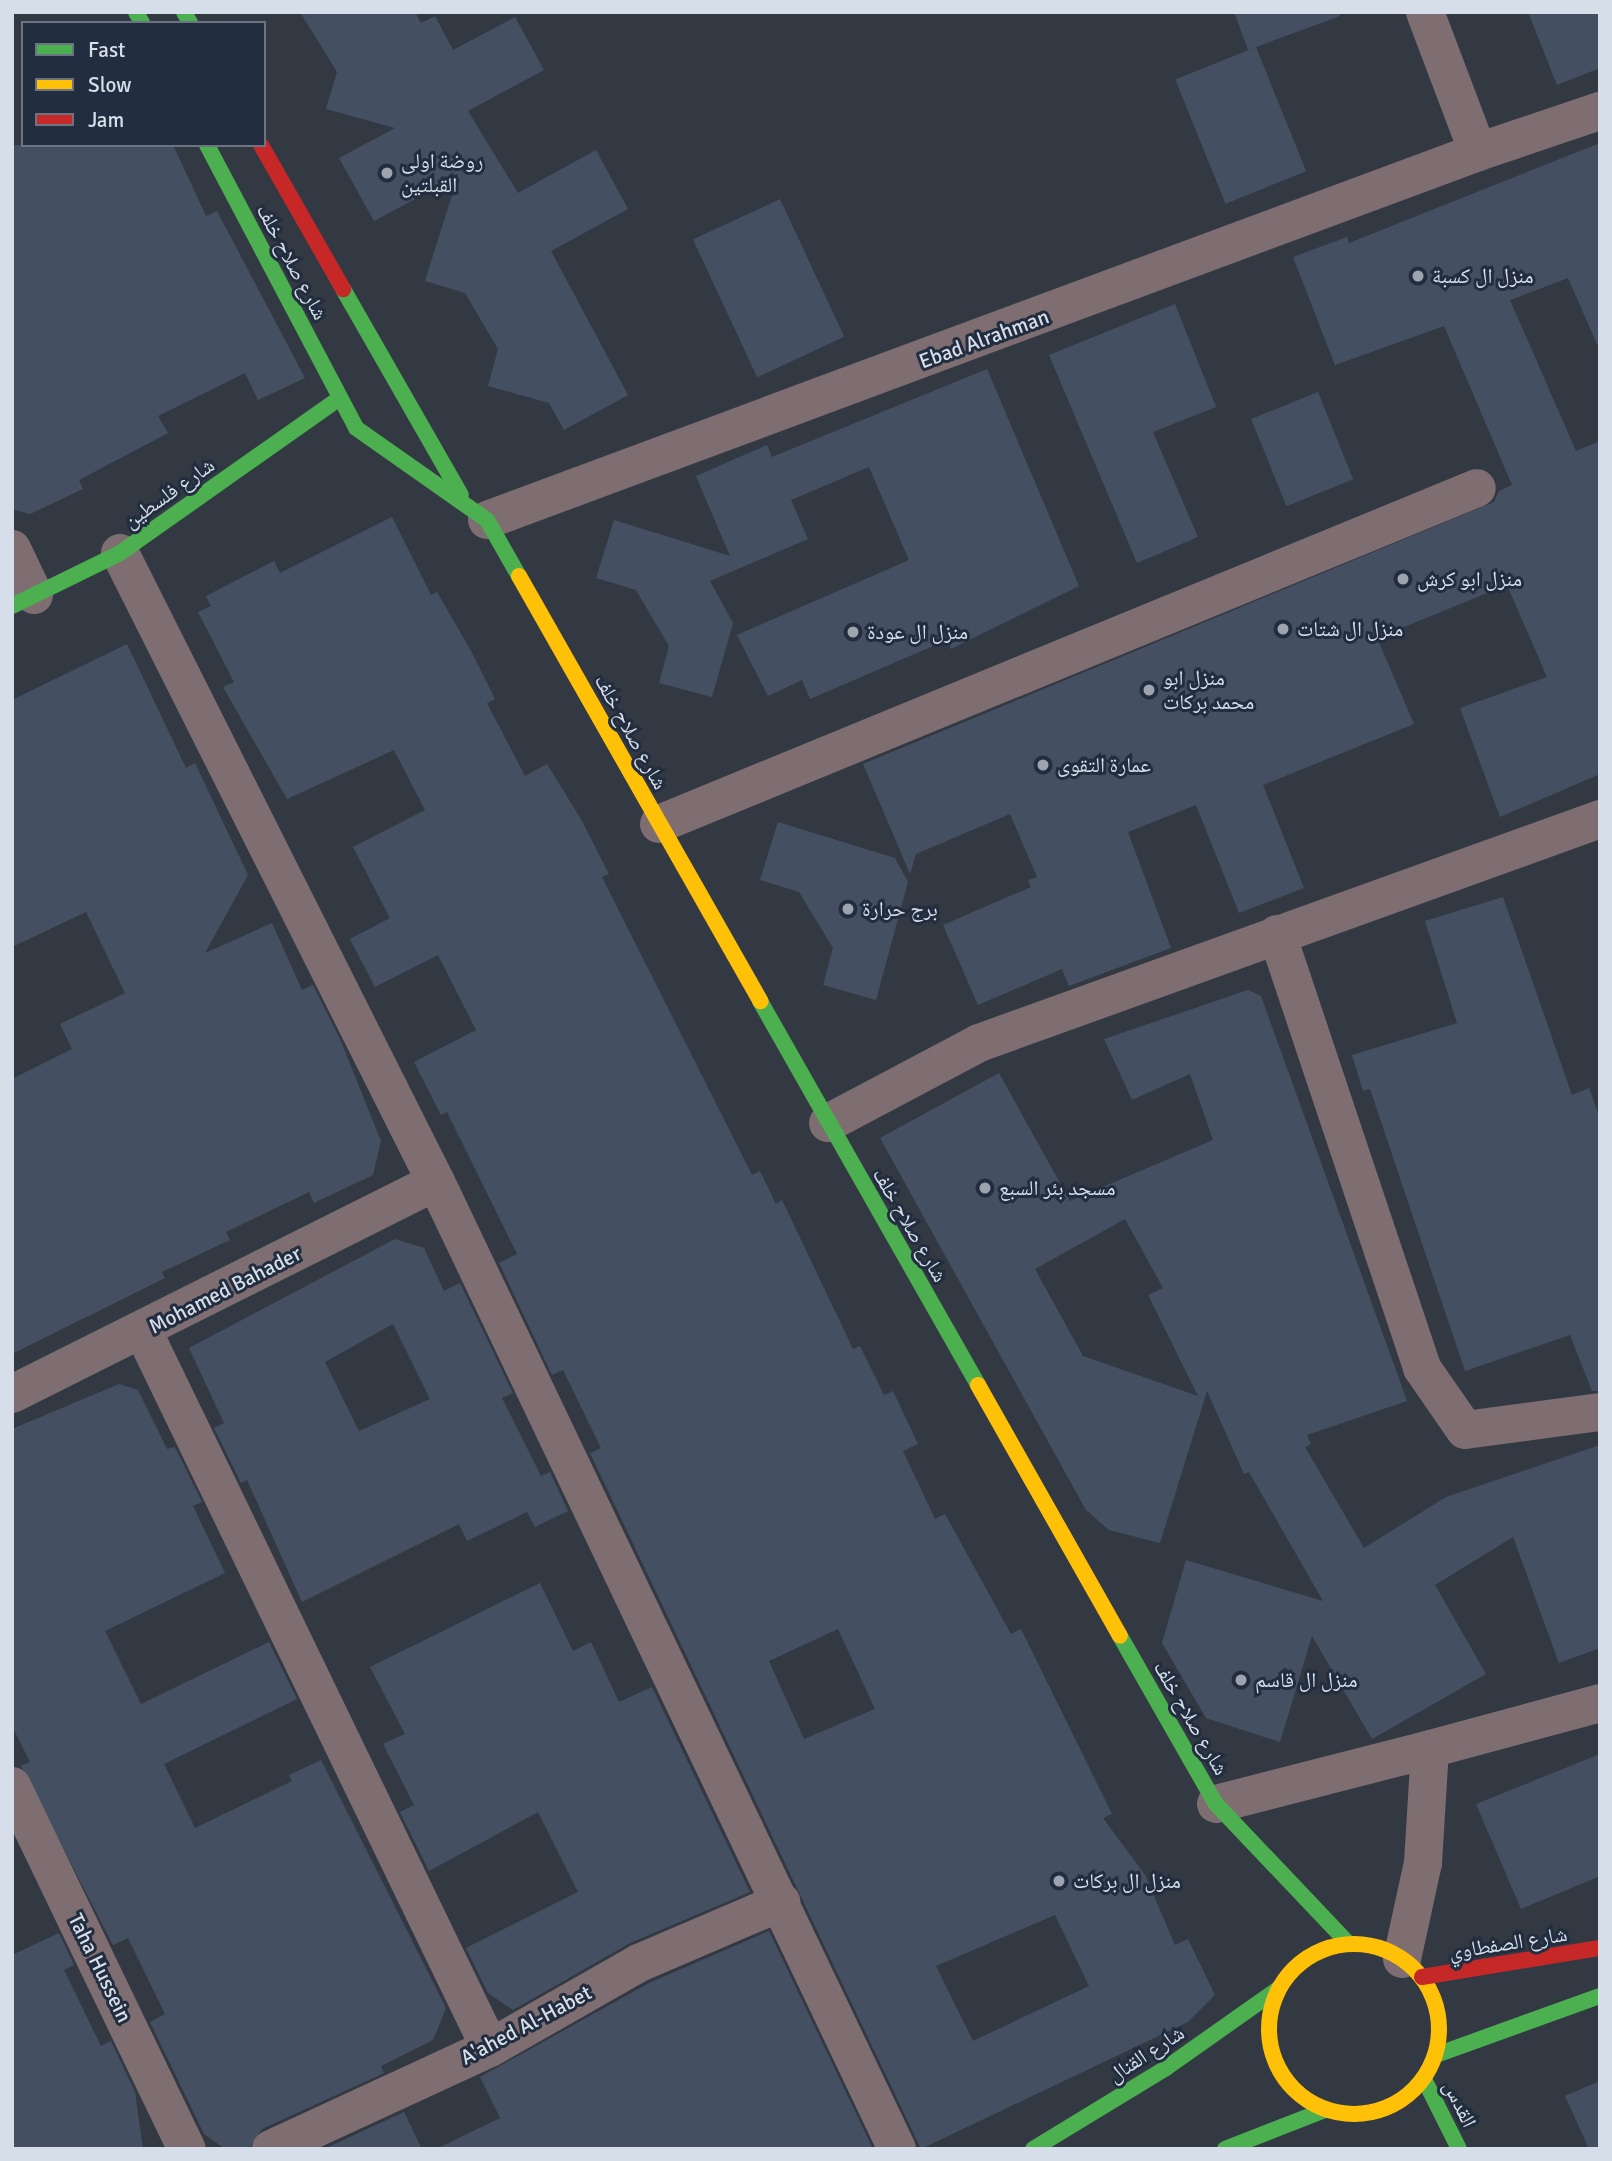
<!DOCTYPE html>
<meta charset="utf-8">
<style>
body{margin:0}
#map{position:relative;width:1612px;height:2161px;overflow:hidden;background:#333943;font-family:Signika,"Noto Naskh Arabic",sans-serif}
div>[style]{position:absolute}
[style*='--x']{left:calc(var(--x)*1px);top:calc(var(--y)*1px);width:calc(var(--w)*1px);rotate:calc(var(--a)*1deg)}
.building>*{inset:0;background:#445062;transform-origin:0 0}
.street>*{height:38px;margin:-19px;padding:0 19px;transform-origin:19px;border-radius:19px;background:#7e6e71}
.fast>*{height:16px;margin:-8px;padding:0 8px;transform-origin:8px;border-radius:8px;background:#4caf50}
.slow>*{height:16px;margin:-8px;padding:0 8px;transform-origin:8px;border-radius:8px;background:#ffc107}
.slow>.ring{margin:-8px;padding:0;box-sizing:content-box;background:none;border:16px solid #ffc107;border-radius:50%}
.jam>*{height:16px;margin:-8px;padding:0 8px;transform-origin:8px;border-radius:8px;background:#c62828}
.dots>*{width:19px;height:19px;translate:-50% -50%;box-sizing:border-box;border:4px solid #222e3f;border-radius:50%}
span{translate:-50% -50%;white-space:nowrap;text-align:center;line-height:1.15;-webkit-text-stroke:6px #222e3f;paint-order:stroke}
.poi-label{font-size:21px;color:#d6dee9}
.left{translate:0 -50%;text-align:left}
.street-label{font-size:21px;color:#d6dee9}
.frame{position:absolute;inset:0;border:14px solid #d6dee9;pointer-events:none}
.legend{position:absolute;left:21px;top:21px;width:245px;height:126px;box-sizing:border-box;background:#222e3f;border:2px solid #6a7483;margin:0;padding:9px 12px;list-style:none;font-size:21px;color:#d6dee9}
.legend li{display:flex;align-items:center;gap:14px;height:35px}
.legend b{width:35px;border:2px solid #6a7483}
</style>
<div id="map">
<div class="building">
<i style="clip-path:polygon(300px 12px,415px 12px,421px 23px,435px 16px,453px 50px,515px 17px,544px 70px,468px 111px,518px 193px,596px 150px,628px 209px,551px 251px,628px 395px,564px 430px,549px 403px,488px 386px,498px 349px,465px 293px,425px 281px,458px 176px,374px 221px,339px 158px,395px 128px,326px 109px,337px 72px)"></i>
<i style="clip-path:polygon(1234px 12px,1339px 12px,1340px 16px,1248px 50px)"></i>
<i style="clip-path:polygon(1528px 12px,1600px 12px,1600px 68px,1557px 85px)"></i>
<i style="left:1256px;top:47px;width:134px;height:87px;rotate:68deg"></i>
<i style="clip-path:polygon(1600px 143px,1600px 351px,1568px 278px,1510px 300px,1576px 451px,1600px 441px,1600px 774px,1500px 817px,1460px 708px,1547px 677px,1507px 585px,1377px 638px,1414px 724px,1263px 785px,1304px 888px,1239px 913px,1196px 805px,1128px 832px,1171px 948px,1069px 986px,1062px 969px,978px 1005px,943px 925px,1031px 887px,1028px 880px,1037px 877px,1010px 814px,916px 854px,910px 874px,863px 764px,1494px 502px,1499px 491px,1512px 485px,1444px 326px,1335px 365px,1293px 257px,1347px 237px,1349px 243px)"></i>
<i style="clip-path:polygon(12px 145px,173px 145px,206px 216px,217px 211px,305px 378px,258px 400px,245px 373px,158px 416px,168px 433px,79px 480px,83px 489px,30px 514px,12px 509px)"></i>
<i style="left:780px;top:199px;width:152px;height:96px;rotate:65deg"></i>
<i style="clip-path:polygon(1175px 304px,1216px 407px,1153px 432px,1198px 537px,1137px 563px,1049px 355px)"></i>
<i style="clip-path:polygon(987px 369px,1079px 586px,951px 649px,947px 640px,810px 699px,802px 680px,768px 696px,737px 635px,909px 560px,869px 467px,791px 500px,808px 539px,710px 581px,733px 623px,712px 697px,659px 683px,669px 646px,636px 590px,596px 578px,614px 520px,730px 556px,696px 476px,767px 445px,772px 457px)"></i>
<i style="left:1318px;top:392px;width:94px;height:72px;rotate:68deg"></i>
<i style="clip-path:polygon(evenodd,392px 517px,431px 595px,437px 592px,471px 651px,495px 699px,487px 703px,525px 776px,547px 764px,582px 821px,609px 874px,602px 877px,752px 1175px,760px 1171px,776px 1204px,782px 1200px,853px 1349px,860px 1346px,884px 1395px,893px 1391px,918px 1444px,903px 1451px,935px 1519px,945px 1514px,1011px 1634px,1021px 1629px,1112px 1814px,1103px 1818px,1145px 1875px,1175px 1945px,1188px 1939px,1215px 1995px,1188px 2022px,921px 2149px,590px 1453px,601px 1448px,563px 1370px,552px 1375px,499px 1263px,517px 1254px,447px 1112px,441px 1115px,414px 1062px,476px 1030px,438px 955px,375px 987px,350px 939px,390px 918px,353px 847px,425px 810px,394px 750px,287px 799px,223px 687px,234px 682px,198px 612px,211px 606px,206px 596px,274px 561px,280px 573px,392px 517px,838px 1629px,875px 1709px,804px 1739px,769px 1661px,838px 1629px,392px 517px,1055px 1915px,1089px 1986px,973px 2041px,936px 1966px,1055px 1915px)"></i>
<i style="clip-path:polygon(127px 644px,186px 768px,195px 763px,248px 875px,205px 953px,272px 923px,302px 990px,313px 985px,340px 1039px,381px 1141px,373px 1175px,314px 1203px,309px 1192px,226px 1232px,230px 1240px,162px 1272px,165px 1278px,12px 1354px,12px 1079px,72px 1049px,60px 1024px,125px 993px,86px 912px,12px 947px,12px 700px)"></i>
<i style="clip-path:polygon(778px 822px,895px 858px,908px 882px,876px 1000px,823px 985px,833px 948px,799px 892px,760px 880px)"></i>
<i style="clip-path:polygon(1503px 897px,1572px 1095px,1589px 1088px,1600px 1118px,1600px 1391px,1592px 1391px,1570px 1335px,1465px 1371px,1370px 1089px,1363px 1091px,1352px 1055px,1457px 1023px,1425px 921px)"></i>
<i style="clip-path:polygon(evenodd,1248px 990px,1261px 996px,1407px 1401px,1307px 1435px,1311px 1444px,1305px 1447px,1364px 1548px,1446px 1497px,1600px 1445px,1600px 1648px,1559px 1663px,1513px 1537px,1435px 1585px,1486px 1674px,1372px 1739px,1312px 1636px,1280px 1742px,1206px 1718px,1162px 1643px,1186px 1560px,1323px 1601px,1249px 1472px,1244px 1474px,1207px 1391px,1160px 1543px,1109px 1530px,1086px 1510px,880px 1138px,999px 1073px,1070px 1201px,1213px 1140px,1190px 1074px,1132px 1100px,1104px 1039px,1248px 990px,1125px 1219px,1163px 1288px,1148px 1295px,1198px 1396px,1083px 1356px,1035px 1269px,1125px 1219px)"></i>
<i style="clip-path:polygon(evenodd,395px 1239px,424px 1248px,444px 1291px,460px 1283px,513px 1393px,502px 1398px,541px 1476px,550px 1472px,568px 1511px,535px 1527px,527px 1512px,467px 1541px,459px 1524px,302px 1602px,247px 1480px,241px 1483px,214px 1428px,224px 1423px,189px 1348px,395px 1239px,393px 1324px,430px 1399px,359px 1431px,325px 1362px,393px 1324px)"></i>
<i style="clip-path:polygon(119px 1384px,138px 1390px,167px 1449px,175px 1447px,202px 1502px,193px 1506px,225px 1573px,105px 1631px,141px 1704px,269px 1642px,297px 1699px,164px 1764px,195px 1828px,292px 1781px,289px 1775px,321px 1760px,446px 2008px,433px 2040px,381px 2066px,384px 2073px,262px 2129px,249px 2149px,225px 2149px,204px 2134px,150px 2022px,165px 2014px,128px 1938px,113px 1945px,21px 1766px,30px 1762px,12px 1726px,12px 1429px)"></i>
<i style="clip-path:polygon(540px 1583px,573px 1651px,591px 1642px,619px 1702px,652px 1687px,750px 1892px,630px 1943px,513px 2010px,488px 1993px,466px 1948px,578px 1892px,538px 1812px,429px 1871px,400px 1812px,414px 1805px,383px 1744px,405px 1734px,370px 1667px)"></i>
<i style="clip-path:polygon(1600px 1754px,1600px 1876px,1521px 1909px,1476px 1804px)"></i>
<i style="clip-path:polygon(769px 1931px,873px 2149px,436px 2149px,500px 2118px,480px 2077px,649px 1983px)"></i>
<i style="clip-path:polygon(59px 1933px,74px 1965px,64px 1970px,101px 2046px,111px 2041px,135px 2092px,143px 2149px,12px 2149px,12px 1955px)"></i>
<i style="clip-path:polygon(1600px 2081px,1600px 2149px,1589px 2149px,1565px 2096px)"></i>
<i style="clip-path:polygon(404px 2112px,422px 2149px,324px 2149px)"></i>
</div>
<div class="street">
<i style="--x:1425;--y:12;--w:150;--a:69.3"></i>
<i style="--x:1478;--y:152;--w:129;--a:-18.6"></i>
<i style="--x:487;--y:520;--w:1057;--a:-20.37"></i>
<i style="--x:12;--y:549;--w:51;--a:64.4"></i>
<i style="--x:120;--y:553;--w:704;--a:63.33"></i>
<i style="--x:436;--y:1182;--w:1071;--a:64.51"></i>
<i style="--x:659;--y:824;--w:884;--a:-22.33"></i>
<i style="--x:1277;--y:934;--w:458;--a:71.5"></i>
<i style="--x:1422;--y:1368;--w:75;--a:55.3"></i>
<i style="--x:1465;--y:1430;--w:136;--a:-7.6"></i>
<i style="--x:828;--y:1123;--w:171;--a:-27.9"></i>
<i style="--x:979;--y:1043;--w:660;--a:-19.83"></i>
<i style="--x:144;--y:1333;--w:794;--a:64.18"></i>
<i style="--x:12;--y:1394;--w:474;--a:-26.6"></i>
<i style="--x:12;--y:1786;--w:403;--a:64.3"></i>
<i style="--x:1216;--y:1804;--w:221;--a:-14.4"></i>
<i style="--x:1402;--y:1959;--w:98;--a:-77.7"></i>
<i style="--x:1423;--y:1863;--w:114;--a:-86.5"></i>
<i style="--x:1430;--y:1749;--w:176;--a:-15.1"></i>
<i style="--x:271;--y:2149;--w:241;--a:-24.8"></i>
<i style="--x:490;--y:2048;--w:172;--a:-29.7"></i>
<i style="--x:639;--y:1963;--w:155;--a:-23.2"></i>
</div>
<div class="fast">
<i style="--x:136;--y:12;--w:13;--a:61"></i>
<i style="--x:184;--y:12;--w:13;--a:61"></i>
<i style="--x:207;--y:145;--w:320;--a:62.2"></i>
<i style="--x:356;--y:428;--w:160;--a:35.1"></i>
<i style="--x:487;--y:520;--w:64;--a:60.3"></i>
<i style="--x:343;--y:289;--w:237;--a:60.2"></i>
<i style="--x:12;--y:606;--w:120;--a:-26.1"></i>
<i style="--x:120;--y:553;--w:269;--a:-35.2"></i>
<i style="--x:760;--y:1001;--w:442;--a:60.4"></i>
<i style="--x:1120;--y:1636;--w:193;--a:60.3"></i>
<i style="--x:1216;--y:1804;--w:193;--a:46.5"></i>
<i style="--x:1436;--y:2055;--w:174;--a:-19.8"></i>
<i style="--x:1424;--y:2079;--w:78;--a:63.4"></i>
<i style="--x:1033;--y:2149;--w:156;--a:-31.3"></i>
<i style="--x:1166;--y:2068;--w:137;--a:-35.2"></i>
<i style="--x:1225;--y:2149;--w:107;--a:-21.3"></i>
</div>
<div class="slow">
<i style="--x:519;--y:576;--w:489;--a:60.4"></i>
<i style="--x:978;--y:1385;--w:288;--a:60.5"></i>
<i class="ring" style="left:1269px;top:1944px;width:154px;height:154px"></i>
</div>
<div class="jam">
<i style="--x:261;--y:145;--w:166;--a:60.3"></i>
<i style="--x:1422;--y:1977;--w:180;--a:-9.3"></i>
</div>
<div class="dots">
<i style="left:387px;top:173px;background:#9da4af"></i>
<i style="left:1418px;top:276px;background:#9da4af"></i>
<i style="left:1403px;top:579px;background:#9da4af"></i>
<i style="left:1283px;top:629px;background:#9da4af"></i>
<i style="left:853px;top:632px;background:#9da4af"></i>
<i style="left:1149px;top:690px;background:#9da4af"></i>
<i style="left:1043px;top:765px;background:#9da4af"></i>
<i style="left:848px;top:909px;background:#9da4af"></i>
<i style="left:985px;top:1188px;background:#9da4af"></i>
<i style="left:1241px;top:1680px;background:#9da4af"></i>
<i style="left:1059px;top:1881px;background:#9da4af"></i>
</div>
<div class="poi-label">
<span class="left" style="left:401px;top:173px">روضة اولى<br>القبلتين</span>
<span class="left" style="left:1432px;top:276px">منزل ال كسبة</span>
<span class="left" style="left:1417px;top:579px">منزل ابو كرش</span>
<span class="left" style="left:1297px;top:629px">منزل ال شتات</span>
<span class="left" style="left:867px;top:632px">منزل ال عودة</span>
<span class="left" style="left:1163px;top:690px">منزل ابو<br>محمد بركات</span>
<span class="left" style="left:1057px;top:765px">عمارة التقوى</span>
<span class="left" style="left:862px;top:909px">برج حرارة</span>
<span class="left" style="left:999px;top:1188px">مسجد بئر السبع</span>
<span class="left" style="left:1255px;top:1680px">منزل ال قاسم</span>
<span class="left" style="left:1073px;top:1881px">منزل ال بركات</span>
</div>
<div class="street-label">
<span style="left:292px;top:262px;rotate:62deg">شارع صلاح خلف</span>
<span style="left:984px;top:339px;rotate:-20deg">Ebad Alrahman</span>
<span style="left:169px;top:493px;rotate:-35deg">شارع فلسطين</span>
<span style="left:631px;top:732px;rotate:61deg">شارع صلاح خلف</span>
<span style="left:910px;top:1225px;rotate:60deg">شارع صلاح خلف</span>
<span style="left:225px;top:1290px;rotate:-27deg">Mohamed Bahader</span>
<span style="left:1191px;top:1718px;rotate:60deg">شارع صلاح خلف</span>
<span style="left:1508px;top:1943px;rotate:-9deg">شارع الصفطاوي</span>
<span style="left:100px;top:1968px;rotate:64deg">Taha Hussein</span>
<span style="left:526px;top:2025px;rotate:-28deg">A'ahed Al-Habet</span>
<span style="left:1146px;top:2054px;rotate:-33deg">شارع القنال</span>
<span style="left:1460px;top:2104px;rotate:64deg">القدس</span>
</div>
<div class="frame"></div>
<ul class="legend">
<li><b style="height:9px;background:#4caf50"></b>Fast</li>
<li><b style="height:9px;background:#ffc107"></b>Slow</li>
<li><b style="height:9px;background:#c62828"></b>Jam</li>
</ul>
</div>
